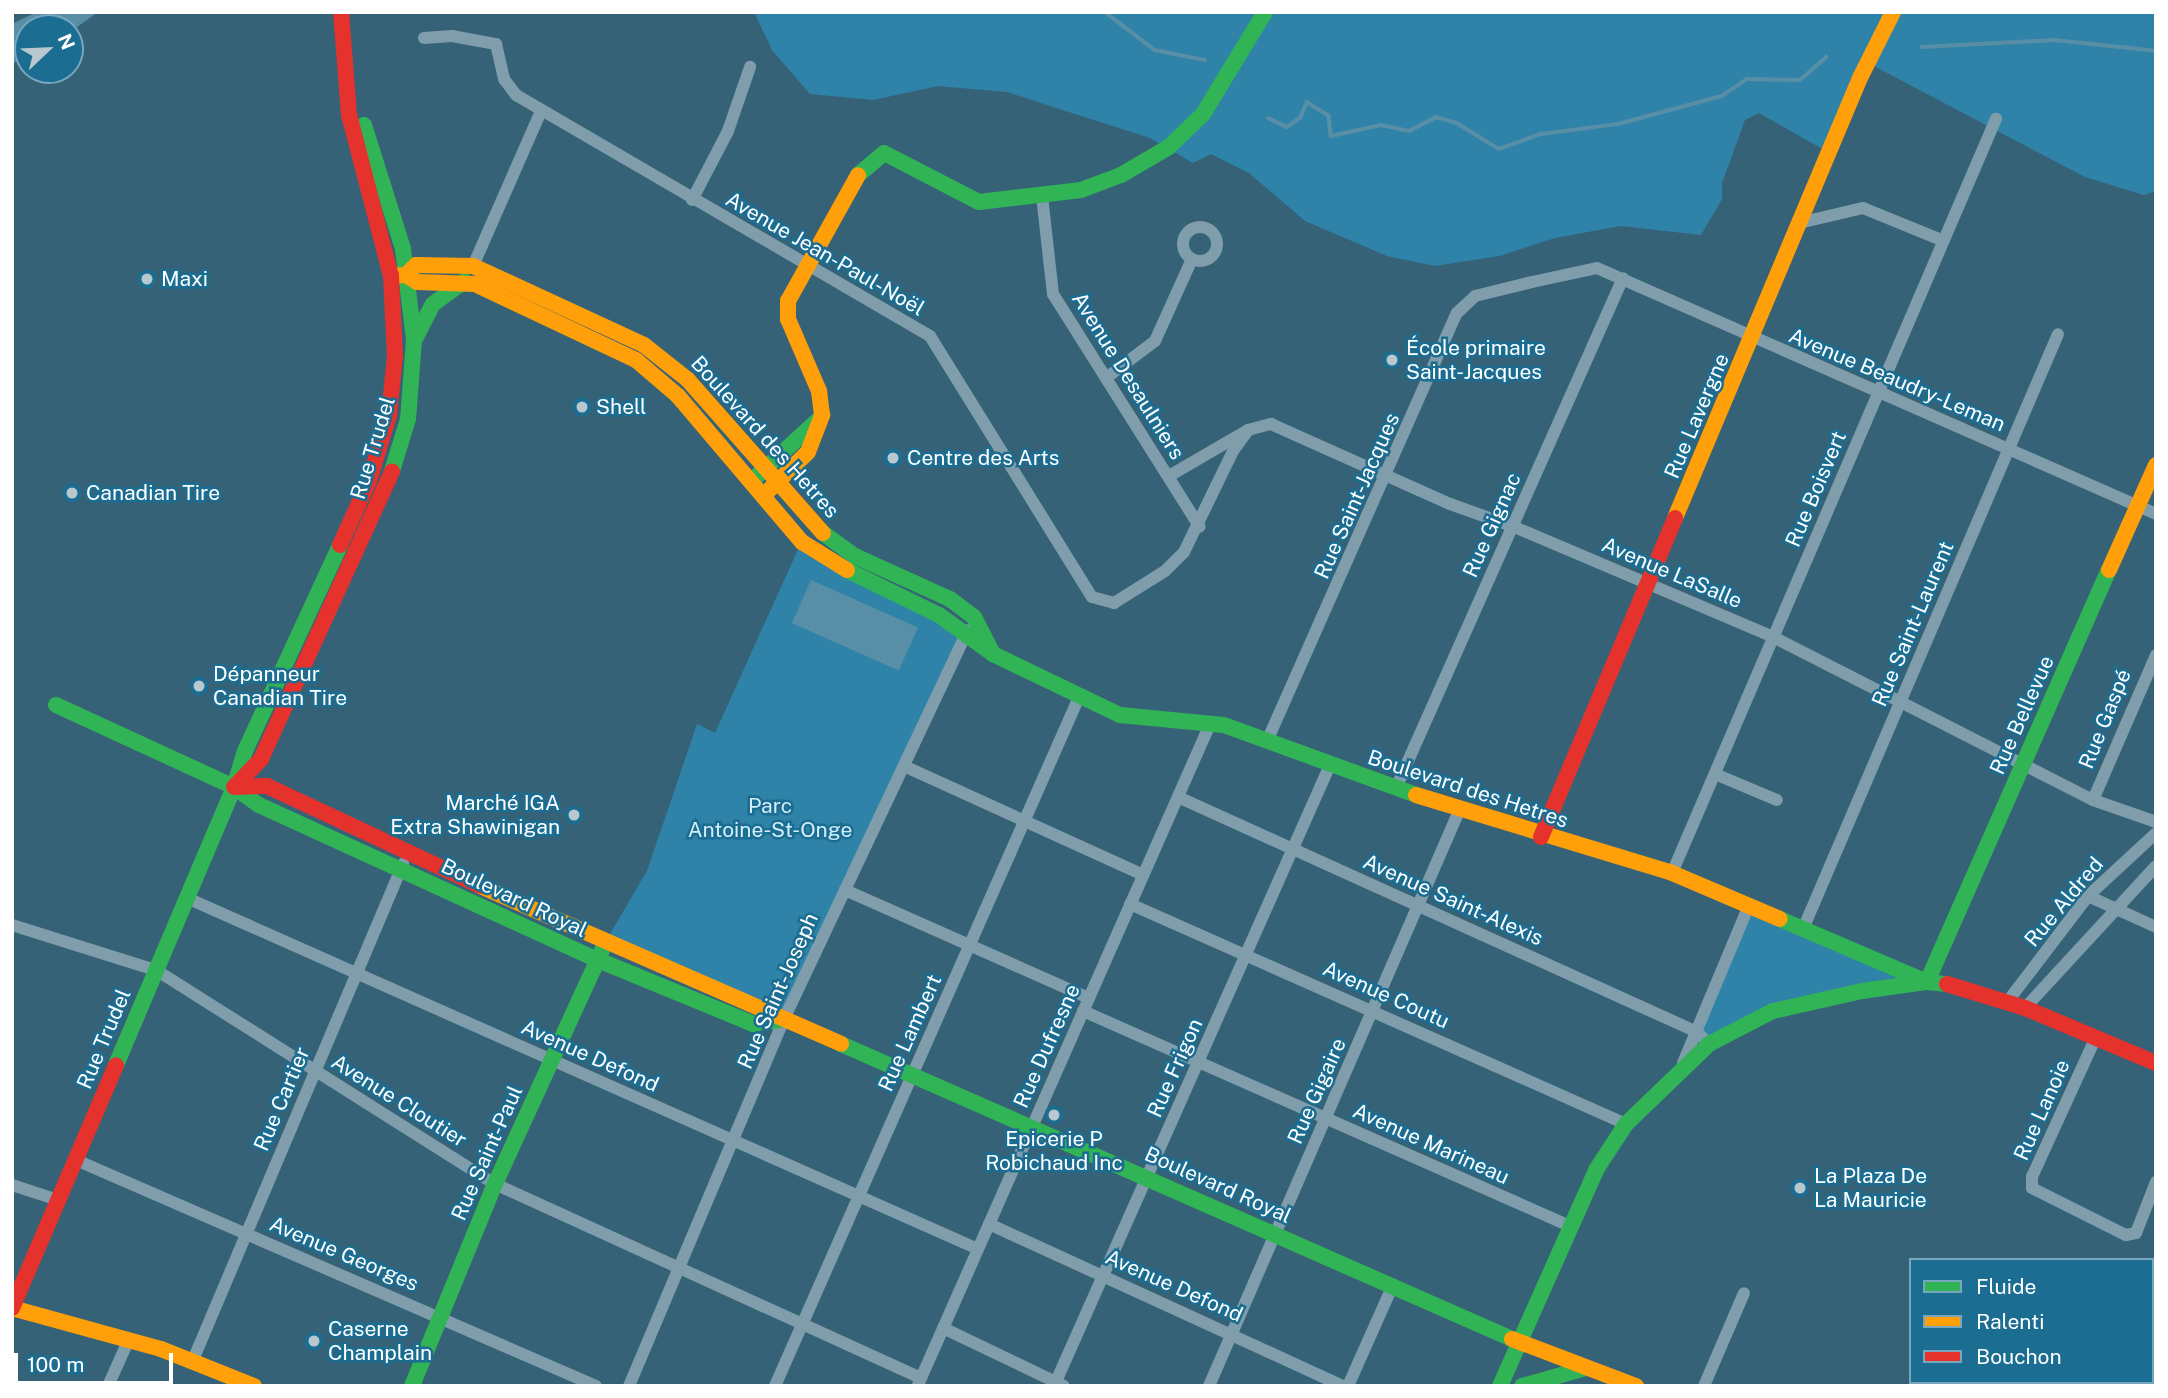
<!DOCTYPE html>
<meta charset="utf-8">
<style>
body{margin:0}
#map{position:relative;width:2168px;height:1398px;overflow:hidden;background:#366277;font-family:"Public Sans",sans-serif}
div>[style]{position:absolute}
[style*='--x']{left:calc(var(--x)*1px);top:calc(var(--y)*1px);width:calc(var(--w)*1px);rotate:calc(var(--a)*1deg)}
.green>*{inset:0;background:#2f83a8}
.water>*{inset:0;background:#598fa6;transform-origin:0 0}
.stream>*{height:3.5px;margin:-1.75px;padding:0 1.75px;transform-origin:1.75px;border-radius:1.75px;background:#598fa6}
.street>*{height:12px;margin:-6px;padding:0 6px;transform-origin:6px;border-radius:6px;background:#7f9daa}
.street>.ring{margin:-6px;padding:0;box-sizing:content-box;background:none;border:12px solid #7f9daa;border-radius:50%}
.fast>*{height:16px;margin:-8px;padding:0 8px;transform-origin:8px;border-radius:8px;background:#30b455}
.slow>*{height:16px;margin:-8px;padding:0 8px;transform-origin:8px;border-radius:8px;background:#ff9f0a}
.jam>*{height:16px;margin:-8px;padding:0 8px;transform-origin:8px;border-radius:8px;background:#e5322d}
.dots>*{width:19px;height:19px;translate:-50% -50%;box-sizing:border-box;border:4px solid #1b6d92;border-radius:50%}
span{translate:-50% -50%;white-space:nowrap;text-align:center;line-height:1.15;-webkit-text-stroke:5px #1b6d92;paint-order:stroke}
.street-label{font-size:21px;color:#fff}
.poi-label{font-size:21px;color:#fff}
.left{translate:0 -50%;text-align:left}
.right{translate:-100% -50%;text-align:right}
.park-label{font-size:21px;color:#d2eefa}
.frame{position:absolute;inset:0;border:14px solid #fff;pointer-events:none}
.legend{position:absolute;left:1909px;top:1258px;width:245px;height:126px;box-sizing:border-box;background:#1b6d92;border:2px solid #76a7be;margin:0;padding:9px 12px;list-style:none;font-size:21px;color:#fff}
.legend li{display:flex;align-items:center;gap:14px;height:35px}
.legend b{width:35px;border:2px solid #76a7be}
.north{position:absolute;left:14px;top:14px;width:70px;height:70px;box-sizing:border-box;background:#1b6d92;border:2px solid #76a7be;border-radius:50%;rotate:67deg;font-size:19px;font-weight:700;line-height:28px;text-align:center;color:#fff}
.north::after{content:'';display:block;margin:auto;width:24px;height:32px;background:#b9c8cf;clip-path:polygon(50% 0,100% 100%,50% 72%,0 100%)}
.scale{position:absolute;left:14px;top:1353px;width:159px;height:32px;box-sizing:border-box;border:4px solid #fff;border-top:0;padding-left:9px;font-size:21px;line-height:24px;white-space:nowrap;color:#fff;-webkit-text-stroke:5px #1b6d92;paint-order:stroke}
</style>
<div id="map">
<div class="green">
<i style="clip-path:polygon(754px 12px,2156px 12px,2156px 191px,2144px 195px,2085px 177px,1870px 64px,1831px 154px,1759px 113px,1745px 120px,1722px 183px,1722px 199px,1701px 235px,1621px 226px,1555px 238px,1499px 256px,1435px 266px,1387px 256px,1305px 221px,1249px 173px,1211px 154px,1193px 163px,1150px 138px,1007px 92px,938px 86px,873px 100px,810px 94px,772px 50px)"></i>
<i style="clip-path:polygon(800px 545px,966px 633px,784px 1019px,604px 944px,647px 871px,697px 724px,715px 733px)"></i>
<i style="clip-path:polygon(1749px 905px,1927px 982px,1773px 1011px,1709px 1044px,1697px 1032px)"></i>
</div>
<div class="water">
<i style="clip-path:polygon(37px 12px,98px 12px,70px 32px,70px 28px,28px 28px,28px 58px,12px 63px,12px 24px)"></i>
<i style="left:811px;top:580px;width:117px;height:47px;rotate:24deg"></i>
</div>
<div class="stream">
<i style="--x:1105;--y:12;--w:63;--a:37.2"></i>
<i style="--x:1155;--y:50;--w:51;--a:11.3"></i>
<i style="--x:1922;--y:47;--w:133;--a:-3"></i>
<i style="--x:2055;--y:40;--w:102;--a:6.2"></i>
<i style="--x:1268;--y:118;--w:21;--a:25"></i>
<i style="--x:1287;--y:127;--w:16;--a:-35"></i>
<i style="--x:1300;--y:118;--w:17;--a:-66"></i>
<i style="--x:1307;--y:102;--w:26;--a:32"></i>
<i style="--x:1329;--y:116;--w:20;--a:84"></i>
<i style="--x:1331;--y:136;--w:51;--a:-12.4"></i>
<i style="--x:1381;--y:125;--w:29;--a:12"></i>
<i style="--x:1409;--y:131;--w:30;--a:-27"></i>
<i style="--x:1436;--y:117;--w:22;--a:16"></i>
<i style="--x:1457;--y:123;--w:49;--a:31.8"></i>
<i style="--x:1499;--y:149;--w:45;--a:-19.7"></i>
<i style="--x:1541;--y:134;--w:78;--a:-7.4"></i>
<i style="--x:1618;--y:124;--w:108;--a:-15.1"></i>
<i style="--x:1722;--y:96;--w:30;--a:-34"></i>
<i style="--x:1747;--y:79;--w:53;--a:1.1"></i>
<i style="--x:1800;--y:80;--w:35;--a:-41"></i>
</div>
<div class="street">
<i style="--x:424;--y:38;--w:28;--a:-4"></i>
<i style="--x:452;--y:36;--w:45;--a:10.3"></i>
<i style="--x:496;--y:44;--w:36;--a:77"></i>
<i style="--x:504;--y:79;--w:20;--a:53"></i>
<i style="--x:516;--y:95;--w:479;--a:30.2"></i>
<i style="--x:930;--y:336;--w:307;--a:58.2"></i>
<i style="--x:1092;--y:597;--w:23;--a:15"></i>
<i style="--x:1114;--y:603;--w:60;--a:-32.1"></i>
<i style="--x:1165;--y:571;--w:27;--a:-45"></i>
<i style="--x:1184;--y:552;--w:112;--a:-64.1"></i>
<i style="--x:1233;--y:451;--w:26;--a:-54"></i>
<i style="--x:1042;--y:196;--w:99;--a:83.6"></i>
<i style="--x:1053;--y:294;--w:275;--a:57.8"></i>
<i style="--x:692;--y:200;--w:78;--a:-62.4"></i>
<i style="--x:728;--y:131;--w:68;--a:-71"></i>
<i style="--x:1799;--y:223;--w:66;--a:-13.2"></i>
<i style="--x:1863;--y:208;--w:87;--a:22.2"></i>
<i class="ring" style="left:1183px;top:227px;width:22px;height:22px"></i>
<i style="--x:473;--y:266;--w:169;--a:-66.3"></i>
<i style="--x:1106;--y:378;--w:61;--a:-37.1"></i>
<i style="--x:1155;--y:341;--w:90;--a:-65.7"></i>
<i style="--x:1169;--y:476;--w:91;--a:-30.2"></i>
<i style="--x:1248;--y:430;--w:24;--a:-15"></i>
<i style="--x:1271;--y:424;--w:196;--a:24.1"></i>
<i style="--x:1450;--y:504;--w:66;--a:19.5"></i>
<i style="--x:1512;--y:526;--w:284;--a:23"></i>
<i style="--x:1773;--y:637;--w:359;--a:27"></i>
<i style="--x:2093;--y:800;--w:67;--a:19.2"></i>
<i style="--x:1267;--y:741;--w:468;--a:-66.1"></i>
<i style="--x:1457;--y:313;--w:25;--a:-43"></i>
<i style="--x:1475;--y:296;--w:59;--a:-13.8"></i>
<i style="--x:1532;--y:282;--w:66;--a:-12.2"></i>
<i style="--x:1597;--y:268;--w:611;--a:23.75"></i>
<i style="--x:904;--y:766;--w:263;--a:24.5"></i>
<i style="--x:1715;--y:774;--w:67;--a:22.8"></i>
<i style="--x:1396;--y:788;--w:558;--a:-66.01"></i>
<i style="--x:1178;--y:797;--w:570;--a:24.36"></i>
<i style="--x:1697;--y:1032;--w:17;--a:45"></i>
<i style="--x:2093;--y:800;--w:158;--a:-66.5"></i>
<i style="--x:1672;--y:873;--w:821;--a:-66.75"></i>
<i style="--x:845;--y:890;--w:267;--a:23.9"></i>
<i style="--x:2088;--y:896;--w:75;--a:24.5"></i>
<i style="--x:187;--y:898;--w:865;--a:23.93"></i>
<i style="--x:1130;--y:904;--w:543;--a:23.92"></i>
<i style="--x:12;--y:925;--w:151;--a:17.4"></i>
<i style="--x:156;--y:970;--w:401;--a:32.3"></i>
<i style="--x:495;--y:1184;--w:468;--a:24.5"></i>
<i style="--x:1803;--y:929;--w:647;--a:-66.8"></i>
<i style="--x:2008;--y:1001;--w:132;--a:-52.7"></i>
<i style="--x:2088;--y:896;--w:93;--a:-42.8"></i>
<i style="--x:2025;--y:1008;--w:193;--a:-47.3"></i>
<i style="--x:1083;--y:1011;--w:535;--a:23.83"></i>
<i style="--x:2096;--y:1037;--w:154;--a:114.6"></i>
<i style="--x:2032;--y:1177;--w:11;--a:90"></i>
<i style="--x:2032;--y:1188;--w:105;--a:26.6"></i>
<i style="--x:2126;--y:1235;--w:10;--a:-11"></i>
<i style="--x:2136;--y:1233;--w:55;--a:-68.6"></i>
<i style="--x:1683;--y:1063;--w:171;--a:-67.3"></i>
<i style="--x:76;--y:1160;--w:567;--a:23.49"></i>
<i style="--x:12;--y:1185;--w:48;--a:18.1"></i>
<i style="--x:989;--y:1224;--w:389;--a:24.6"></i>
<i style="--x:943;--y:1328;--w:134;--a:25.6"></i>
<i style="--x:193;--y:1360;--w:539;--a:-67.05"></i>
<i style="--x:918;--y:1385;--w:725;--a:-66.16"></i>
<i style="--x:108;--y:1386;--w:51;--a:-65.9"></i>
<i style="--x:629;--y:1386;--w:398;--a:-67.1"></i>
<i style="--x:784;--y:1019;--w:430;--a:-64.7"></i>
<i style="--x:775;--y:1386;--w:753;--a:-66.19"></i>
<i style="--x:1054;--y:1386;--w:680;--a:-66.04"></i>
<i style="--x:1209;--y:1386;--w:627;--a:-66.5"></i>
<i style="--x:1348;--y:1386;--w:111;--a:-66"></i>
<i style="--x:1704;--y:1386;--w:101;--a:-66.7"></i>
</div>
<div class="fast">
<i style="--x:364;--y:125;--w:130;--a:72.5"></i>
<i style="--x:403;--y:249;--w:92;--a:83.1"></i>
<i style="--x:414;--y:340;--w:79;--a:94.3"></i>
<i style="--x:408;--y:419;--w:54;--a:107.1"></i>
<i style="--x:858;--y:175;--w:34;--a:-40"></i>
<i style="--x:884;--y:153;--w:107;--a:27.3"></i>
<i style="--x:979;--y:202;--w:103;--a:-6.7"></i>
<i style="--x:1081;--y:190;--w:43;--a:-20.6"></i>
<i style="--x:1121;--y:175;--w:56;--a:-30.3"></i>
<i style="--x:1169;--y:147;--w:47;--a:-44.1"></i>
<i style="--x:1203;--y:114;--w:119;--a:-58.7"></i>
<i style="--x:416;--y:337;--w:37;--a:-63"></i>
<i style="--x:433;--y:304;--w:39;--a:-36"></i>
<i style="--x:756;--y:477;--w:84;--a:-42.6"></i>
<i style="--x:823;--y:533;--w:39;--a:36"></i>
<i style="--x:855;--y:556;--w:104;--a:24.4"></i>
<i style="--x:950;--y:599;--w:30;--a:37"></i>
<i style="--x:974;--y:617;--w:42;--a:62.8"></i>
<i style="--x:847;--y:570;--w:102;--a:26.1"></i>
<i style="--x:939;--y:615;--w:67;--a:35.8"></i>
<i style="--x:993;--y:654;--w:141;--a:25.7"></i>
<i style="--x:1120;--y:715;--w:104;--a:5.5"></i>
<i style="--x:1224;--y:725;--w:204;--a:20"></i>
<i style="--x:56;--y:705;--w:196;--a:24.7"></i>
<i style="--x:234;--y:787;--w:31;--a:36"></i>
<i style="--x:259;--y:805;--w:373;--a:24.6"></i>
<i style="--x:598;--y:960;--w:168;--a:22.4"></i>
<i style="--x:753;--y:1024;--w:30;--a:-9"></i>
<i style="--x:1780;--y:919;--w:160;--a:23.2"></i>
<i style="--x:1927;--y:982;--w:450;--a:-66.2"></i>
<i style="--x:841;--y:1044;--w:733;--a:23.73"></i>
<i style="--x:116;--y:1065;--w:302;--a:-67"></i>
<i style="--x:234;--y:787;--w:38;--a:-73"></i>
<i style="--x:245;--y:751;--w:227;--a:-65.2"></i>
<i style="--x:412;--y:1386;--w:218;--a:-67.7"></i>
<i style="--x:495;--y:1184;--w:257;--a:-65.4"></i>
<i style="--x:1500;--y:1386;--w:236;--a:-66"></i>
<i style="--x:1596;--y:1170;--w:55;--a:-56.9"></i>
<i style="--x:1626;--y:1124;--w:115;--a:-43.9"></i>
<i style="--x:1709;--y:1044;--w:72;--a:-27.3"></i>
<i style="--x:1773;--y:1011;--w:91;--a:-12.7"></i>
<i style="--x:1862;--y:991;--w:66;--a:-7.9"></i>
<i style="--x:1927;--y:982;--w:20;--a:6"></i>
<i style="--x:1522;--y:1386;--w:66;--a:-15.7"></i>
</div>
<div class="slow">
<i style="--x:406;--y:275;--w:14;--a:-45"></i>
<i style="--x:416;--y:265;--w:57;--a:1"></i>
<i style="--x:473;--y:266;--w:188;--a:24.8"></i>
<i style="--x:644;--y:345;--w:56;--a:38.5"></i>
<i style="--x:688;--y:380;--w:204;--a:48.6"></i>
<i style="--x:391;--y:276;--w:15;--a:-4"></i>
<i style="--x:406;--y:275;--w:13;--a:32"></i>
<i style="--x:417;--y:282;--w:58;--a:2"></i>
<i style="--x:475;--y:284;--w:178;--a:25.3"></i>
<i style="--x:636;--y:360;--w:55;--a:40.6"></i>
<i style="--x:678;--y:396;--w:192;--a:49.7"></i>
<i style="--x:802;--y:542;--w:53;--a:31.9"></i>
<i style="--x:763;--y:496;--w:63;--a:-44.4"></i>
<i style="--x:808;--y:452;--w:40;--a:-69"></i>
<i style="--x:822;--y:415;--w:24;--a:-97"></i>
<i style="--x:819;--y:391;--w:78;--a:-113.3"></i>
<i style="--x:788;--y:319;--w:18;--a:-90"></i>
<i style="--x:788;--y:301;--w:144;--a:-60.9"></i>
<i style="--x:1675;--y:518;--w:480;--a:-67.2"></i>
<i style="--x:1861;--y:76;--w:72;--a:-63.4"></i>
<i style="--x:2109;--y:570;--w:115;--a:-65.9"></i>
<i style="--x:1416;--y:795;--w:268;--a:16.9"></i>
<i style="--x:1672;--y:873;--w:117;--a:23.1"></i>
<i style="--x:480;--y:886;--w:394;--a:23.6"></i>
<i style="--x:12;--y:1308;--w:155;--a:15.4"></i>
<i style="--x:161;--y:1349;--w:100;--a:21.7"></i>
<i style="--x:1512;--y:1339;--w:133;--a:20.8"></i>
</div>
<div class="jam">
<i style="--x:340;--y:545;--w:70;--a:-65.6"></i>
<i style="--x:369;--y:481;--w:69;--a:-73.1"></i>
<i style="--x:389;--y:415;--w:59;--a:-84.2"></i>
<i style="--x:395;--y:356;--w:80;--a:-92.9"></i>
<i style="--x:391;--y:276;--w:166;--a:-104.6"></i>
<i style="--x:349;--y:115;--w:103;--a:-94.4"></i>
<i style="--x:237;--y:784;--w:35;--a:-46"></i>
<i style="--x:261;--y:759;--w:316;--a:-65.5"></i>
<i style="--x:234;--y:787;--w:33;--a:-2"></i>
<i style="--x:267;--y:786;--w:235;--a:25.1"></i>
<i style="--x:1541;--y:837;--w:346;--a:-67.2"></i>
<i style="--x:1947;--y:984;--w:82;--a:17.1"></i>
<i style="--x:2025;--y:1008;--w:142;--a:22.8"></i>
<i style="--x:12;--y:1308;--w:264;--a:-66.8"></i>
</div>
<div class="dots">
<i style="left:147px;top:279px;background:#b9c8cf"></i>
<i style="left:1392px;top:360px;background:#b9c8cf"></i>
<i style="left:582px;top:407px;background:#b9c8cf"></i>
<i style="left:893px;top:458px;background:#b9c8cf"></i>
<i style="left:72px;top:493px;background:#b9c8cf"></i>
<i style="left:199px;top:686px;background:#b9c8cf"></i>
<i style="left:574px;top:815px;background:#b9c8cf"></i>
<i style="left:1054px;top:1115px;background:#b9c8cf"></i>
<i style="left:1800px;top:1188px;background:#b9c8cf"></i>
<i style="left:314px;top:1341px;background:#b9c8cf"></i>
</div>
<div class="street-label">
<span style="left:825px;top:254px;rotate:30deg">Avenue Jean-Paul-Noël</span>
<span style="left:1128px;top:376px;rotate:58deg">Avenue Desaulniers</span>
<span style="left:1897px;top:380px;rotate:23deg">Avenue Beaudry-Leman</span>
<span style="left:1697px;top:416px;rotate:-67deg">Rue Lavergne</span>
<span style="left:765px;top:437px;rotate:48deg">Boulevard des Hetres</span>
<span style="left:373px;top:448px;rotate:-73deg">Rue Trudel</span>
<span style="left:1816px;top:489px;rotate:-67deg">Rue Boisvert</span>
<span style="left:1357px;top:496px;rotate:-66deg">Rue Saint-Jacques</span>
<span style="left:1492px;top:525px;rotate:-66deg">Rue Gignac</span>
<span style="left:1672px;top:573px;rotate:23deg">Avenue LaSalle</span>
<span style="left:1913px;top:624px;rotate:-67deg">Rue Saint-Laurent</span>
<span style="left:2022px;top:715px;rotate:-66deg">Rue Bellevue</span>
<span style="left:2105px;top:719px;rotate:-68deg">Rue Gaspé</span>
<span style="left:1468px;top:789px;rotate:18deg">Boulevard des Hetres</span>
<span style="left:514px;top:898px;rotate:25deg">Boulevard Royal</span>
<span style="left:1453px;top:900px;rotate:24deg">Avenue Saint-Alexis</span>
<span style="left:2064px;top:902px;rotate:-50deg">Rue Aldred</span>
<span style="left:778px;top:991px;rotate:-66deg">Rue Saint-Joseph</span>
<span style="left:1386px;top:995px;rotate:24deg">Avenue Coutu</span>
<span style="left:910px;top:1033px;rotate:-66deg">Rue Lambert</span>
<span style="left:104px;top:1039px;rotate:-67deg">Rue Trudel</span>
<span style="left:1047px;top:1046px;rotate:-66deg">Rue Dufresne</span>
<span style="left:590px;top:1056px;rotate:24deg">Avenue Defond</span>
<span style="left:1175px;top:1068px;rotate:-66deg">Rue Frigon</span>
<span style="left:1317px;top:1091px;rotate:-66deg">Rue Gigaire</span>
<span style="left:282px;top:1099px;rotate:-67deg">Rue Cartier</span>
<span style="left:399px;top:1101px;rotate:32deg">Avenue Cloutier</span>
<span style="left:2042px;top:1110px;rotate:-66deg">Rue Lanoie</span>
<span style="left:1431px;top:1144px;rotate:24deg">Avenue Marineau</span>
<span style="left:487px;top:1153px;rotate:-66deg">Rue Saint-Paul</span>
<span style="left:1218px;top:1185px;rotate:24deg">Boulevard Royal</span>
<span style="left:344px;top:1254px;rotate:23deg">Avenue Georges</span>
<span style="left:1174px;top:1286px;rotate:24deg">Avenue Defond</span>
</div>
<div class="poi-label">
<span class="left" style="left:161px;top:279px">Maxi</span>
<span class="left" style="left:1406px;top:360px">École primaire<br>Saint-Jacques</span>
<span class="left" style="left:596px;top:407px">Shell</span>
<span class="left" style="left:907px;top:458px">Centre des Arts</span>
<span class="left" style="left:86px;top:493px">Canadian Tire</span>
<span class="left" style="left:213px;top:686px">Dépanneur<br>Canadian Tire</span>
<span class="right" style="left:560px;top:815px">Marché IGA<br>Extra Shawinigan</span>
<span style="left:1054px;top:1151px">Epicerie P<br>Robichaud Inc</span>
<span class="left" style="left:1814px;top:1188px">La Plaza De<br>La Mauricie</span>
<span class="left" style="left:328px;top:1341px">Caserne<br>Champlain</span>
</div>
<div class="park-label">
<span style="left:770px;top:818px">Parc<br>Antoine-St-Onge</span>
</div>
<div class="frame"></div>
<ul class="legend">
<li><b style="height:9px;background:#30b455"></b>Fluide</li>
<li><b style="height:9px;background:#ff9f0a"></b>Ralenti</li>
<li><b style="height:9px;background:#e5322d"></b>Bouchon</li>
</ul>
<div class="north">N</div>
<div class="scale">100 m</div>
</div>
